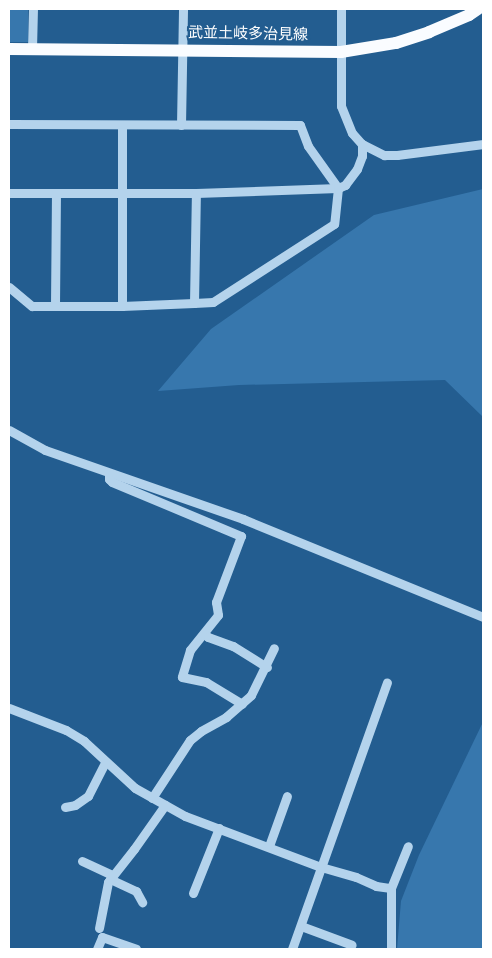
<!DOCTYPE html>
<meta charset="utf-8">
<style>
body{margin:0}
#map{position:relative;width:492px;height:958px;overflow:hidden;background:#235d90;font-family:"DejaVu Sans","Noto Sans JP",sans-serif}
div>[style]{position:absolute}
[style*='--x']{left:calc(var(--x)*1px);top:calc(var(--y)*1px);width:calc(var(--w)*1px);rotate:calc(var(--a)*1deg)}
.green>*{inset:0;background:#3777ad;transform-origin:0 0}
.minor>*{height:9px;margin:-4.5px;padding:0 4.5px;transform-origin:4.5px;border-radius:4.5px;background:#b4d3ec}
.major>*{height:12px;margin:-6px;padding:0 6px;transform-origin:6px;border-radius:6px;background:#fafcff}
span{translate:-50% -50%;white-space:nowrap;text-align:center;line-height:1.15;-webkit-text-stroke:4px #235d90;paint-order:stroke}
.street-label{font-size:15px;color:#fff}
.frame{position:absolute;inset:0;border:10px solid #fff;pointer-events:none}
</style>
<div id="map">
<div class="green">
<i style="left:9px;top:9px;width:19px;height:33px"></i>
<i style="clip-path:polygon(483px 189px,483px 417px,445px 380px,239px 385px,158px 391px,211px 329px,374px 215px)"></i>
<i style="clip-path:polygon(483px 722px,483px 949px,397px 949px,401px 901px,419px 855px)"></i>
</div>
<div class="minor">
<i style="--x:341;--y:9;--w:97;--a:90"></i>
<i style="--x:341;--y:106;--w:29;--a:68"></i>
<i style="--x:352;--y:133;--w:15;--a:48"></i>
<i style="--x:362;--y:144;--w:25;--a:27"></i>
<i style="--x:384;--y:155;--w:13;--a:0"></i>
<i style="--x:397;--y:155;--w:87;--a:-7.3"></i>
<i style="--x:32;--y:49;--w:40;--a:-88.6"></i>
<i style="--x:9;--y:124;--w:291;--a:0.2"></i>
<i style="--x:300;--y:125;--w:22;--a:69"></i>
<i style="--x:308;--y:146;--w:52;--a:54.5"></i>
<i style="--x:338;--y:188;--w:36;--a:96"></i>
<i style="--x:334;--y:224;--w:144;--a:147.2"></i>
<i style="--x:213;--y:302;--w:19;--a:177"></i>
<i style="--x:181;--y:125;--w:116;--a:-89"></i>
<i style="--x:9;--y:193;--w:187;--a:0"></i>
<i style="--x:196;--y:193;--w:142;--a:-2"></i>
<i style="--x:338;--y:188;--w:8;--a:-23"></i>
<i style="--x:345;--y:185;--w:20;--a:-53"></i>
<i style="--x:357;--y:169;--w:14;--a:-69"></i>
<i style="--x:362;--y:156;--w:12;--a:-90"></i>
<i style="--x:9;--y:287;--w:30;--a:40"></i>
<i style="--x:32;--y:306;--w:90;--a:0"></i>
<i style="--x:122;--y:306;--w:72;--a:-2.4"></i>
<i style="--x:194;--y:303;--w:110;--a:-89"></i>
<i style="--x:55;--y:306;--w:113;--a:-89.5"></i>
<i style="--x:122;--y:306;--w:181;--a:-90"></i>
<i style="--x:9;--y:430;--w:41;--a:29.1"></i>
<i style="--x:45;--y:450;--w:210;--a:19.2"></i>
<i style="--x:243;--y:519;--w:259;--a:22.2"></i>
<i style="--x:109;--y:473;--w:6;--a:90"></i>
<i style="--x:109;--y:479;--w:4;--a:45"></i>
<i style="--x:112;--y:482;--w:140;--a:22.7"></i>
<i style="--x:241;--y:536;--w:71;--a:110.7"></i>
<i style="--x:216;--y:602;--w:13;--a:81"></i>
<i style="--x:218;--y:615;--w:45;--a:128.7"></i>
<i style="--x:190;--y:650;--w:28;--a:107"></i>
<i style="--x:182;--y:677;--w:25;--a:12"></i>
<i style="--x:206;--y:682;--w:42;--a:31.4"></i>
<i style="--x:204;--y:634;--w:5;--a:37"></i>
<i style="--x:208;--y:637;--w:27;--a:20"></i>
<i style="--x:233;--y:646;--w:40;--a:32"></i>
<i style="--x:9;--y:708;--w:61;--a:21.1"></i>
<i style="--x:66;--y:730;--w:21;--a:31"></i>
<i style="--x:84;--y:741;--w:69;--a:42.7"></i>
<i style="--x:135;--y:788;--w:57;--a:29.2"></i>
<i style="--x:185;--y:816;--w:145;--a:20.6"></i>
<i style="--x:321;--y:867;--w:36;--a:16"></i>
<i style="--x:356;--y:877;--w:22;--a:24"></i>
<i style="--x:376;--y:886;--w:15;--a:8"></i>
<i style="--x:152;--y:798;--w:69;--a:-56.8"></i>
<i style="--x:190;--y:740;--w:14;--a:-39"></i>
<i style="--x:201;--y:731;--w:29;--a:-29"></i>
<i style="--x:226;--y:717;--w:33;--a:-41"></i>
<i style="--x:251;--y:695;--w:52;--a:-63.9"></i>
<i style="--x:65;--y:807;--w:10;--a:-11"></i>
<i style="--x:75;--y:805;--w:16;--a:-35"></i>
<i style="--x:88;--y:796;--w:37;--a:-63"></i>
<i style="--x:269;--y:846;--w:53;--a:-70.2"></i>
<i style="--x:82;--y:861;--w:33;--a:25"></i>
<i style="--x:110;--y:879;--w:29;--a:25"></i>
<i style="--x:136;--y:891;--w:13;--a:61"></i>
<i style="--x:193;--y:893;--w:70;--a:-68.2"></i>
<i style="--x:301;--y:926;--w:54;--a:20.4"></i>
<i style="--x:99;--y:928;--w:47;--a:-78.9"></i>
<i style="--x:108;--y:882;--w:42;--a:-51.8"></i>
<i style="--x:134;--y:849;--w:54;--a:-54.8"></i>
<i style="--x:97;--y:949;--w:13;--a:-67"></i>
<i style="--x:102;--y:937;--w:36;--a:19"></i>
<i style="--x:292;--y:949;--w:283;--a:-70.4"></i>
<i style="--x:391;--y:949;--w:61;--a:-90"></i>
<i style="--x:391;--y:888;--w:45;--a:-68"></i>
</div>
<div class="major">
<i style="--x:9;--y:49;--w:332;--a:0.5"></i>
<i style="--x:341;--y:52;--w:56;--a:-9.3"></i>
<i style="--x:396;--y:43;--w:35;--a:-18"></i>
<i style="--x:429;--y:32;--w:43;--a:-23"></i>
<i style="--x:469;--y:15;--w:11;--a:-34"></i>
</div>
<div class="street-label">
<span style="left:248px;top:34px;rotate:1deg">武並土岐多治見線</span>
</div>
<div class="frame"></div>
</div>
